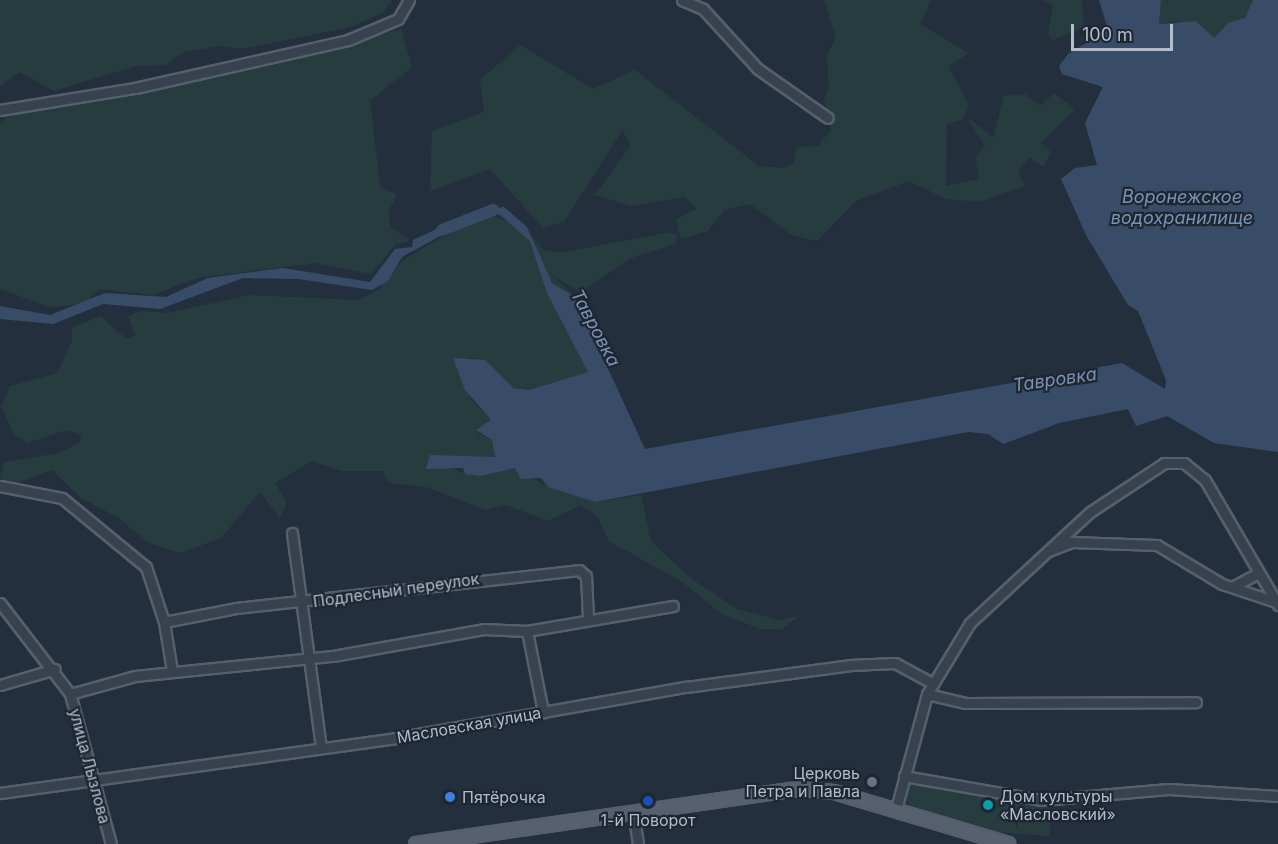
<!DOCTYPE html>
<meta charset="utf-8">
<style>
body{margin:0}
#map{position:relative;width:1278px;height:844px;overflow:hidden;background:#242f3e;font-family:Inter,sans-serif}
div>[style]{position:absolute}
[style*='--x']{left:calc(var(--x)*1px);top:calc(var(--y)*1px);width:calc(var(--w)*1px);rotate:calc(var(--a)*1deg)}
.green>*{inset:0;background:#263c3f}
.water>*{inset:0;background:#394c67}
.river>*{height:12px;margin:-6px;padding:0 6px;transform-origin:6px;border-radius:6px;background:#394c67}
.roads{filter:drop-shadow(2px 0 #565f6c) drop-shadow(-2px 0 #565f6c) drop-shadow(0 2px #565f6c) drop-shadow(0 -2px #565f6c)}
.minor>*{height:9px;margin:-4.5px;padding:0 4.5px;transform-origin:4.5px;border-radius:4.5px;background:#38414e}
.major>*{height:12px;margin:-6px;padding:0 6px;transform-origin:6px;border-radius:6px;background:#56606e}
.dots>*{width:16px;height:16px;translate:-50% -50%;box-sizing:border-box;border:3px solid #1d2633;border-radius:50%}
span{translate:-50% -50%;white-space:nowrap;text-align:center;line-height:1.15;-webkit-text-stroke:4.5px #1d2633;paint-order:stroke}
.street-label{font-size:16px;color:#b4bcc9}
.poi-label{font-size:16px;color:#b4bcc9}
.right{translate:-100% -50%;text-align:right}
.left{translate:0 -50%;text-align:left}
.water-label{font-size:18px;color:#7c92b1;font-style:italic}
.scale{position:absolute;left:1071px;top:24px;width:102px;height:27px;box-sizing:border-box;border:3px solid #b4bcc9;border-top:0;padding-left:8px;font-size:18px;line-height:21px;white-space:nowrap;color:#b4bcc9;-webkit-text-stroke:4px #1d2633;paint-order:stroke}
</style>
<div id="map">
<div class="green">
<i style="clip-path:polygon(0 0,392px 0,382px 13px,351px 27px,242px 49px,221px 46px,184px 52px,166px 65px,136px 66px,54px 91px,19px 72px,0 86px)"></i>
<i style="clip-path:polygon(824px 0,931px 0,920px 24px,969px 53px,948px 66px,969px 106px,962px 120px,947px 124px,946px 186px,979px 179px,975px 156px,985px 146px,966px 116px,993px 138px,1004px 96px,1025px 94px,1040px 106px,1054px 93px,1075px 109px,1041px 143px,1051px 152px,1044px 167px,1030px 158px,1018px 170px,1024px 186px,980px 202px,946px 199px,909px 181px,856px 201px,817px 241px,793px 236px,750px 204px,724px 210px,708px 231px,681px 239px,676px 219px,696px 209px,685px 197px,630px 206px,595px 195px,631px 145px,622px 131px,564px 222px,543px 228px,490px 169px,430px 191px,432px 131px,484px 112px,480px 80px,520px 45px,593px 89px,635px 70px,759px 166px,785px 168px,794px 162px,796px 147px,818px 146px,831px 130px,824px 98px,829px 88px,827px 56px,836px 37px)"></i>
<i style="clip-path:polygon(1041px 0,1082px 0,1084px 27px,1053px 40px,1048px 34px,1053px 5px)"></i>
<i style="clip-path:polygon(1161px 0,1253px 0,1245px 19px,1228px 23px,1214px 38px,1179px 21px,1159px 24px)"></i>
<i style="clip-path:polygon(401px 29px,412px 67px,370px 101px,380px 186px,397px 195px,388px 212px,391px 227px,410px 241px,396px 244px,371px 274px,315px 263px,197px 278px,153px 295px,100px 289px,84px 304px,49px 307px,0 289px,0 122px,19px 111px,174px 84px)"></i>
<i style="clip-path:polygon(484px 213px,523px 226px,544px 250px,560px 253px,670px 232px,677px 236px,675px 244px,631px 258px,580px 292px,552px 275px,575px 297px,550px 281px,588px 372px,529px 390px,513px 388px,473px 357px,465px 360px,470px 399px,491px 420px,476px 432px,492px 440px,495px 457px,487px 461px,468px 460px,426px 469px,450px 467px,465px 474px,516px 468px,548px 487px,595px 502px,641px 495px,651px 541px,689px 577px,737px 609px,779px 620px,799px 616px,782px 629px,760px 629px,722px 614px,682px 582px,609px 541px,597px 516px,581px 505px,548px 521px,506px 505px,486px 510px,426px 487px,388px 483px,383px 471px,342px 471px,312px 461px,275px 483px,287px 503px,280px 518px,260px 492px,221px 538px,180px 553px,149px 543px,117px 517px,81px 498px,52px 470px,15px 484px,0 479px,4px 462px,59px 453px,80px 442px,81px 434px,66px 430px,28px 443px,14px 434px,1px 407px,10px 386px,57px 373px,72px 341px,72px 328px,100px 316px,127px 339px,136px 335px,128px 317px,140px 311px,168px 313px,250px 295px,359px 300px,379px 289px,403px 260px)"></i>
<i style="clip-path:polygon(907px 779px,1055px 802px,1049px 836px,995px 832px,910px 806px,905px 797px)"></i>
</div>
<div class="water">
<i style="clip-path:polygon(1099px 0,1161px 0,1159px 24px,1196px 21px,1214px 38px,1228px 23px,1245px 18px,1253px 0,1278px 0,1278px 452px,1214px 443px,1167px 416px,1136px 426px,1128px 409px,1059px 423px,1003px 444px,988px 434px,968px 432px,595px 502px,548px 487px,541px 478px,521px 479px,515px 468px,480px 476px,465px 474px,463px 468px,426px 469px,430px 455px,495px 457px,492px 440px,476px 430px,491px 420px,465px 390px,453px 358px,485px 360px,513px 388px,529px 390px,588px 372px,547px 293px,530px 241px,500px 215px,484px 212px,402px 257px,388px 281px,372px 290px,298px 279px,243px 278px,160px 309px,103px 304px,53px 324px,0 319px,0 306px,50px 315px,105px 293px,166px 297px,208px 278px,283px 268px,370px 282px,395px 249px,412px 247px,413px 240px,473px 212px,504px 207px,527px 227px,552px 283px,575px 297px,645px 449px,1122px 363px,1165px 389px,1166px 380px,1138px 311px,1128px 305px,1086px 235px,1061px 179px,1075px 168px,1097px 165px,1085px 123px,1103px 87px,1062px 74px,1059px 66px,1068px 54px,1108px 30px)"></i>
</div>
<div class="river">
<i style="--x:442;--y:230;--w:55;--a:-21.4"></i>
</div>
<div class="roads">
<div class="minor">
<i style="--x:682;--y:0;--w:23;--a:23"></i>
<i style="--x:703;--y:9;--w:81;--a:47.5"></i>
<i style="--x:758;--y:69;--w:85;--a:35"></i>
<i style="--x:0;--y:110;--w:137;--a:-9.3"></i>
<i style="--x:135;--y:88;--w:218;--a:-12.7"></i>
<i style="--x:348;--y:40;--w:54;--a:-22.8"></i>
<i style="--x:398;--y:19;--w:22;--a:-60"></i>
<i style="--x:0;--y:486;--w:63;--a:11"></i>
<i style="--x:62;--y:498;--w:109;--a:39.4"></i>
<i style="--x:146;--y:567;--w:58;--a:71.9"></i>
<i style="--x:164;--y:622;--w:50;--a:80.7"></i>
<i style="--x:292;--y:533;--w:216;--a:82.3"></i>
<i style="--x:1048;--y:551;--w:26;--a:-21"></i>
<i style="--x:1072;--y:542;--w:85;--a:2"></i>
<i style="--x:1157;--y:545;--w:76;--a:31"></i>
<i style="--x:1222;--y:584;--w:57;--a:18.4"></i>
<i style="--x:1234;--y:586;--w:26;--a:-28"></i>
<i style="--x:0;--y:603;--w:115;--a:52.4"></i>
<i style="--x:70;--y:694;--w:156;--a:74.7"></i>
<i style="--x:164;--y:622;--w:73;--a:-11"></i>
<i style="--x:236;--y:608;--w:345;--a:-6.3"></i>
<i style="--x:579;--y:570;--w:9;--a:41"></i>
<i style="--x:586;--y:576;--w:41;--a:87.2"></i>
<i style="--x:527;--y:631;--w:83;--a:78.8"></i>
<i style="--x:0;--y:685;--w:57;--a:-16.2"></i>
<i style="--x:70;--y:694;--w:67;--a:-15.5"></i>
<i style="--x:135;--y:676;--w:199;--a:-5.8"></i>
<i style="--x:333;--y:656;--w:153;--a:-10.1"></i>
<i style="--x:484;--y:629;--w:43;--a:2.7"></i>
<i style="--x:527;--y:631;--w:148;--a:-9.7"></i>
<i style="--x:927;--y:694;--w:39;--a:13"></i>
<i style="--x:965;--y:703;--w:231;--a:-0.2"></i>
<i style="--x:904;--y:776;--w:140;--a:9.9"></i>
<i style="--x:1042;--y:800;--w:127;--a:-5"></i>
<i style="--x:1169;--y:789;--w:109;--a:3.7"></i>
<i style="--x:0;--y:793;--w:405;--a:-7.9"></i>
<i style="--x:401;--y:737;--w:289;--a:-10"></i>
<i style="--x:686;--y:687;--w:165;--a:-7.6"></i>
<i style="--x:850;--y:665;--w:45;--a:-2.5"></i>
<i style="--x:895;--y:663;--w:42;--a:28.4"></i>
<i style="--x:896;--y:809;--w:119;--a:-74.9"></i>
<i style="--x:927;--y:694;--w:83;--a:-58.8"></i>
<i style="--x:970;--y:623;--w:163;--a:-42.8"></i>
<i style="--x:1090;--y:512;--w:89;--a:-33.5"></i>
<i style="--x:1164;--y:463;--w:20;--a:0"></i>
<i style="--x:1184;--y:463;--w:27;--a:39"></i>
<i style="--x:1205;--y:480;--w:145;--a:59.7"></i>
<i style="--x:633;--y:812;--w:32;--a:81"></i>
</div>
<div class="major">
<i style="--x:416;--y:844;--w:387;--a:-8.2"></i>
<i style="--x:799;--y:789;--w:35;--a:5"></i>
<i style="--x:834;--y:792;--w:182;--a:16.6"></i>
</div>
</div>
<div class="dots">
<i style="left:872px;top:782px;background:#6b7280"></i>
<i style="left:450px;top:797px;background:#3f7fe0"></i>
<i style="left:648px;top:801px;background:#1a4fb4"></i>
<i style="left:988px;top:805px;background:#0f9aa8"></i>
</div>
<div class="street-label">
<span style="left:396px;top:590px;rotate:-8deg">Подлесный переулок</span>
<span style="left:469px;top:725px;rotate:-10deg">Масловская улица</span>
<span style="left:90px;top:766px;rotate:75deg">улица Лызлова</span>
</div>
<div class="poi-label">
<span class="right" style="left:860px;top:782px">Церковь<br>Петра и Павла</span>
<span class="left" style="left:1000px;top:805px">Дом культуры<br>«Масловский»</span>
<span class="left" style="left:462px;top:797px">Пятёрочка</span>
<span style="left:648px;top:820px">1-й Поворот</span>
</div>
<div class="water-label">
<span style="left:1182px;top:208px">Воронежское<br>водохранилище</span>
<span style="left:595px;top:328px;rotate:62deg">Тавровка</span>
<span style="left:1055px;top:380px;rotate:-8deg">Тавровка</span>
</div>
<div class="scale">100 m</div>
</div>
